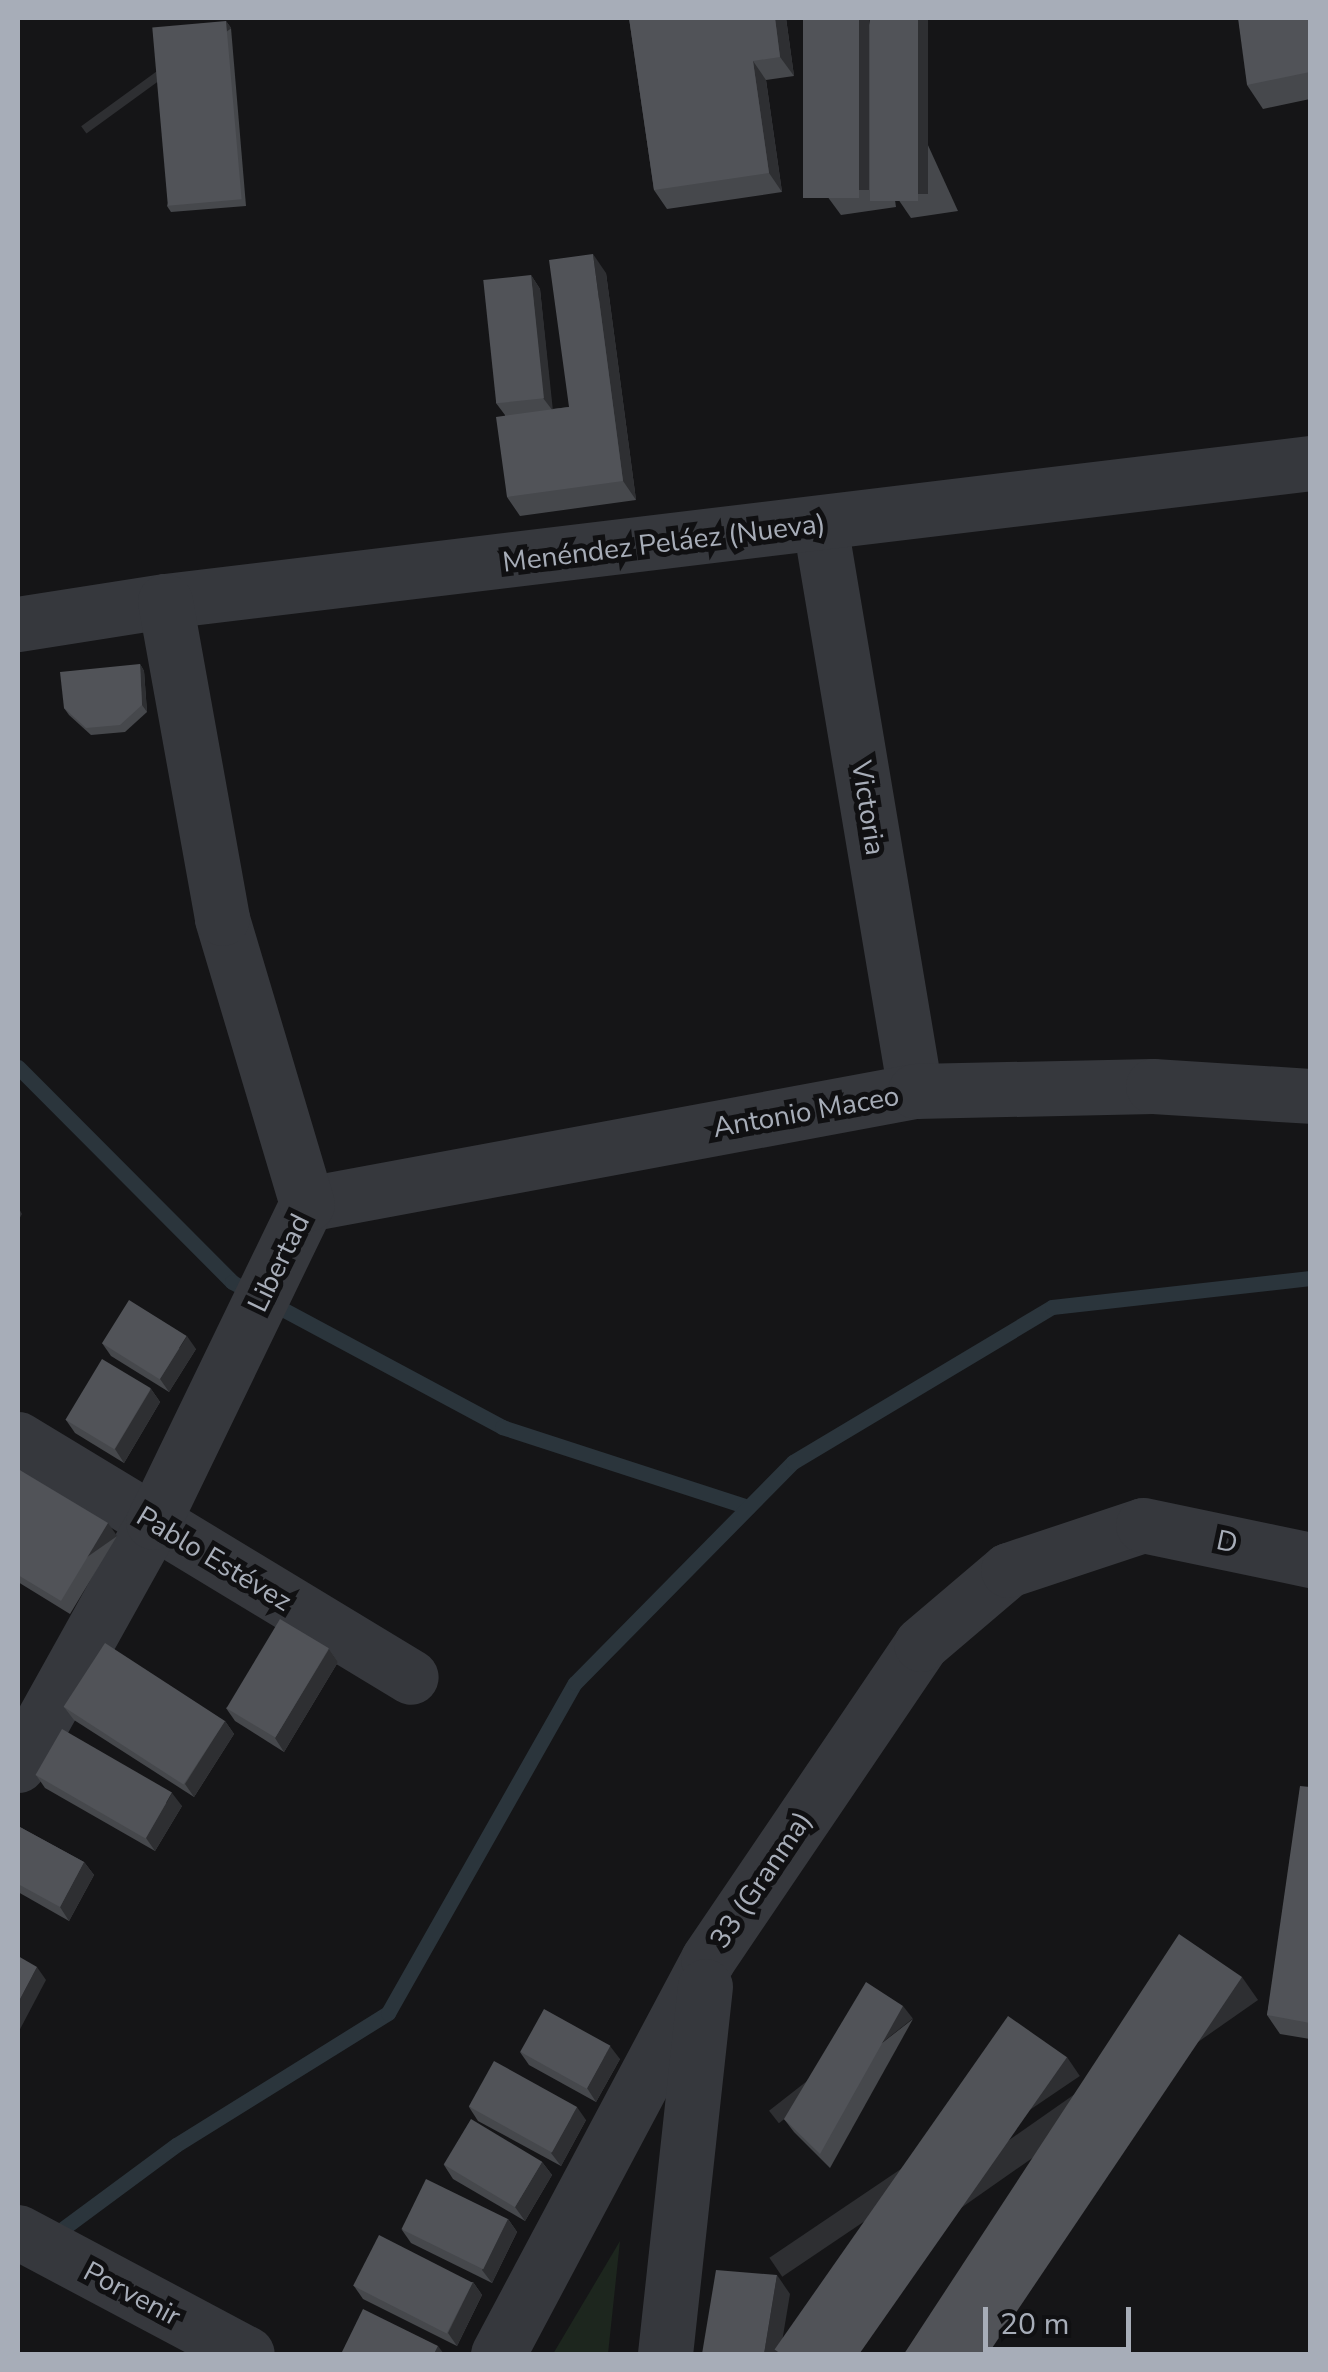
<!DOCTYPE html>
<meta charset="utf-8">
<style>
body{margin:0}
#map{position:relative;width:1328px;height:2372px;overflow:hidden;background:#151517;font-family:"Nunito Sans",sans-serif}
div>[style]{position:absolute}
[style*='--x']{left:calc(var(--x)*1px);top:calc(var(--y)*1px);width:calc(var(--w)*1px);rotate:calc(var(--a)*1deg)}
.green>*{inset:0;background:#1d261e}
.stream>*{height:15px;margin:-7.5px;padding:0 7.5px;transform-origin:7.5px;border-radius:7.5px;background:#2b353c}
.minor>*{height:55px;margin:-27.5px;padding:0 27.5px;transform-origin:27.5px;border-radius:27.5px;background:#36383d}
.wall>*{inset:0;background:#46484c}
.shaded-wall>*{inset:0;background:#2e2f32;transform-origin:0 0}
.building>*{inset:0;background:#515358;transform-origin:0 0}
span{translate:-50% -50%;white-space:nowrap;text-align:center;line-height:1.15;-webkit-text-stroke:10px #101012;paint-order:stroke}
.street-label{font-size:28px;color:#a7adb8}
.frame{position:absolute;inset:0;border:20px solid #a7adb8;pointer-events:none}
.scale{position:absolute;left:983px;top:2307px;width:148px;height:45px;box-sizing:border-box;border:5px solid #a7adb8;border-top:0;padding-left:12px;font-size:30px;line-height:35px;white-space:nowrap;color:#a7adb8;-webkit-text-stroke:8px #101012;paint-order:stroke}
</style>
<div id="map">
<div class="green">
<i style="clip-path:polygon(620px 2241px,608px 2354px,553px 2354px)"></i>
</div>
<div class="stream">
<i style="--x:18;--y:1067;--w:303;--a:45.1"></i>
<i style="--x:232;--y:1282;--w:306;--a:28.2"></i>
<i style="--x:502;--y:1427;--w:259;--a:18"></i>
<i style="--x:53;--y:2236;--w:153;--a:-36.5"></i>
<i style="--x:176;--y:2145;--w:250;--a:-31.9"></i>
<i style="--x:388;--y:2013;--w:379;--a:-60.5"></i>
<i style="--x:575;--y:1683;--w:310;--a:-45.4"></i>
<i style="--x:793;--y:1462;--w:302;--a:-30.9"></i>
<i style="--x:1052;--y:1307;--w:260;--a:-6.4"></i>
</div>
<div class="minor">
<i style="--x:820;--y:525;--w:574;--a:80.47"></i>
<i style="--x:18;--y:624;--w:149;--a:-8.9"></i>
<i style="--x:165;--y:601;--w:1153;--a:-6.87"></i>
<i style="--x:307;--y:1204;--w:618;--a:-10.53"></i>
<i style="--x:915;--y:1091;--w:238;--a:-1.2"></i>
<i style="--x:1153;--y:1086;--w:157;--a:3.6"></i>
<i style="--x:18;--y:1439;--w:459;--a:31.2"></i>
<i style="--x:18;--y:1765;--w:278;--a:-60.9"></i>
<i style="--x:153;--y:1522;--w:353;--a:-64.2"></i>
<i style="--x:307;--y:1204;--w:298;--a:-106.6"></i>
<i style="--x:222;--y:918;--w:322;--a:-100.2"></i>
<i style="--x:18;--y:2232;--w:259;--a:28"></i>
<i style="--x:498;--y:2354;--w:447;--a:-62"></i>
<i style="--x:708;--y:1959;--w:380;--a:-55.9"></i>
<i style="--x:921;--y:1644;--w:114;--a:-40.4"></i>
<i style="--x:1008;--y:1570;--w:142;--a:-18.4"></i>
<i style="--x:1143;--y:1525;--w:171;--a:11.8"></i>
<i style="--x:665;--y:2354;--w:370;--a:-83.8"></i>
</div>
<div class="wall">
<i style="clip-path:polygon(629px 18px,786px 18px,794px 76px,766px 80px,782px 192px,667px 209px,654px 190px)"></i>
<i style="clip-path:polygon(869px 18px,896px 207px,841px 215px,827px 196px)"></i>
<i style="clip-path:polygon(870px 18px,958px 211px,911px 218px,898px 199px)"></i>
<i style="clip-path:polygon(1310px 18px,1310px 99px,1263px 109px,1247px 85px)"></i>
<i style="clip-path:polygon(226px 21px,231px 28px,246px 206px,171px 212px,167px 206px)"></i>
<i style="clip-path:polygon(606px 273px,636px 500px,520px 516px,507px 497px,505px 415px,496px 403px,531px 275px,540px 289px,552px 409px,569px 407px)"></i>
<i style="clip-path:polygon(140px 664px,144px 671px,147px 712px,125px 732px,91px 735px,69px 715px,64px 708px)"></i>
<i style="clip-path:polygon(102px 1343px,196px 1349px,169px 1392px,111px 1356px)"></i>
<i style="clip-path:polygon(151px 1389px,160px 1402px,124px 1463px,75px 1433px,66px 1420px)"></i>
<i style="clip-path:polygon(18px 1469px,117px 1536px,70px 1614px,18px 1582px)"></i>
<i style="clip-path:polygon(329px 1649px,338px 1662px,284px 1752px,235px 1721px,226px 1708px)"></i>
<i style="clip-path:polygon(64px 1707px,225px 1721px,234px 1734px,194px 1797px,74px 1720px)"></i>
<i style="clip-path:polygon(36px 1775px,182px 1806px,155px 1851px,45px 1788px)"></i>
<i style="clip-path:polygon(1310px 1787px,1310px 2039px,1280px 2034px,1267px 2015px)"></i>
<i style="clip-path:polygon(18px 1826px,84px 1862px,94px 1875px,69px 1921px,18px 1892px)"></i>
<i style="clip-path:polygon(913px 2019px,830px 2168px,794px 2132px,784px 2119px)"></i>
<i style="clip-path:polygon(520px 2052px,620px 2059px,596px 2102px,529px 2065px)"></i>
<i style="clip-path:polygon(469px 2107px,586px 2120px,561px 2166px,478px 2121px)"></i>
<i style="clip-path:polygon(542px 2162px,552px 2175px,525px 2221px,453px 2179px,444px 2165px)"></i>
<i style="clip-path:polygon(508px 2219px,517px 2232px,492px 2283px,411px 2243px,402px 2230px)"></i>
<i style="clip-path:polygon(473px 2282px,482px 2295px,457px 2346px,363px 2299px,354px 2286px)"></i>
</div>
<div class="shaded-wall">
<i style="clip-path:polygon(775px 18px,786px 18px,794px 76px,780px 57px)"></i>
<i style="left:859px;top:18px;width:10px;height:172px"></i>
<i style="left:918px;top:18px;width:10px;height:176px"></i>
<i style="left:226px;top:21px;width:9px;height:179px;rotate:54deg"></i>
<i style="clip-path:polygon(753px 61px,766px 80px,782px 192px,769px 173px)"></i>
<i style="clip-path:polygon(593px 254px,606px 273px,636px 500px,623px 481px)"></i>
<i style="clip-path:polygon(531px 275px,540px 289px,553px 411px,543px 398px)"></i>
<i style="clip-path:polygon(140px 664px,144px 671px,147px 712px,142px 705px)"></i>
<i style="clip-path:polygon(18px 1207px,22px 1214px,18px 1221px)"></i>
<i style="clip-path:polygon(187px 1336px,196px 1349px,169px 1392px,160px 1379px)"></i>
<i style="clip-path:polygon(151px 1389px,160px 1402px,124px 1463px,115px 1449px)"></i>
<i style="left:108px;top:1523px;width:16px;height:91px;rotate:55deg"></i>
<i style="clip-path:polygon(329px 1649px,338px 1662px,284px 1752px,275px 1738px)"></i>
<i style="clip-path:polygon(225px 1721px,234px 1734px,194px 1797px,185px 1784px)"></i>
<i style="clip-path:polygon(172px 1793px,182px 1806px,155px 1851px,146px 1838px)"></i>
<i style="clip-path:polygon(84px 1862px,94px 1875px,69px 1921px,60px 1907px)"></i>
<i style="clip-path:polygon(37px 1967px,46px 1980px,18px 2033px,18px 2003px)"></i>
<i style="left:1242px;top:1977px;width:28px;height:455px;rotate:55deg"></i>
<i style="left:903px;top:2006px;width:16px;height:170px;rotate:52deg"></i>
<i style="clip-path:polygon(610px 2046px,620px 2059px,596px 2102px,587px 2088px)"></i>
<i style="left:1067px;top:2057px;width:23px;height:359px;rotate:56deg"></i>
<i style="clip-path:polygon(577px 2107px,586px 2120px,561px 2166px,551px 2153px)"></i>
<i style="clip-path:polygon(542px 2162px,552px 2175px,525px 2221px,515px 2207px)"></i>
<i style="clip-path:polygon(508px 2219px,517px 2232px,492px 2283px,482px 2270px)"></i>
<i style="clip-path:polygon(777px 2275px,790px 2294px,780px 2354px,764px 2354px)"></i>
<i style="clip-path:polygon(473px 2282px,482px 2295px,457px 2346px,448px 2333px)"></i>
<i style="clip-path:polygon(438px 2346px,444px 2354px,434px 2354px)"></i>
</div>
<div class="building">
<i style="clip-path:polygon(629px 18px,775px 18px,780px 57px,753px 61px,769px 173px,654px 190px)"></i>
<i style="left:803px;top:18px;width:56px;height:180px"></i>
<i style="left:870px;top:18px;width:48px;height:183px"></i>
<i style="clip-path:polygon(1238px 18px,1310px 18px,1310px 72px,1247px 85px)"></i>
<i style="left:226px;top:21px;width:179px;height:74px;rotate:85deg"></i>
<i style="clip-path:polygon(593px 254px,623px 481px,507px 497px,496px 417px,569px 407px,549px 260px)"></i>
<i style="left:531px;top:275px;width:124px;height:48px;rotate:84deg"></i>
<i style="clip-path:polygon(140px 664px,142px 705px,120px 725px,86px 728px,64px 708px,60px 672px)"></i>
<i style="left:129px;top:1300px;width:68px;height:51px;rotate:32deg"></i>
<i style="left:102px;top:1359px;width:57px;height:71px;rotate:31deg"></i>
<i style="clip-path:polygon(18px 1469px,108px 1523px,61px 1601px,18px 1575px)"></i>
<i style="left:280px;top:1619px;width:57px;height:104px;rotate:31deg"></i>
<i style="left:105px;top:1643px;width:143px;height:76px;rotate:33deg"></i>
<i style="left:62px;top:1729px;width:127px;height:53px;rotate:30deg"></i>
<i style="clip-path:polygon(1300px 1786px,1310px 1787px,1310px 2023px,1267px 2015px)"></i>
<i style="clip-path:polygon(18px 1826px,84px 1862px,60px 1907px,18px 1884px)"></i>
<i style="clip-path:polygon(1179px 1934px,1242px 1977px,988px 2354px,904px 2354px)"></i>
<i style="clip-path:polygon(18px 1956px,37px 1967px,18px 2003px)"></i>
<i style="clip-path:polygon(866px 1982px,903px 2006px,820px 2154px,784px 2119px)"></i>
<i style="left:544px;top:2009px;width:76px;height:49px;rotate:29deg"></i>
<i style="left:1008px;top:2016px;width:72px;height:407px;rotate:35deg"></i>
<i style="left:494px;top:2061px;width:95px;height:52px;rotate:29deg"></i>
<i style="left:471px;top:2119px;width:83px;height:53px;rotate:31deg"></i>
<i style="left:426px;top:2179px;width:91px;height:56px;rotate:26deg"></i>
<i style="left:379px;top:2235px;width:105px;height:57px;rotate:27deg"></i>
<i style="clip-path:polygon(716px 2270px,777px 2275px,764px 2354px,702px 2354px)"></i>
<i style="clip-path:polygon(363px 2309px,438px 2346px,434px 2354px,341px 2354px)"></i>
</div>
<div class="street-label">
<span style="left:664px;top:543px;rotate:-7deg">Menéndez Peláez (Nueva)</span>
<span style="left:868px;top:808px;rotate:81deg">Victoria</span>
<span style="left:806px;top:1112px;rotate:-10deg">Antonio Maceo</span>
<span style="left:279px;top:1263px;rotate:-64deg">Libertad</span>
<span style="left:1227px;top:1542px;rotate:12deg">D</span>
<span style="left:214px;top:1559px;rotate:31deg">Pablo Estévez</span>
<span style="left:761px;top:1880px;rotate:-56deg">33 (Granma)</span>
<span style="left:132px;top:2294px;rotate:28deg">Porvenir</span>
</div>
<div class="frame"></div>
<div class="scale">20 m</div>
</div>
